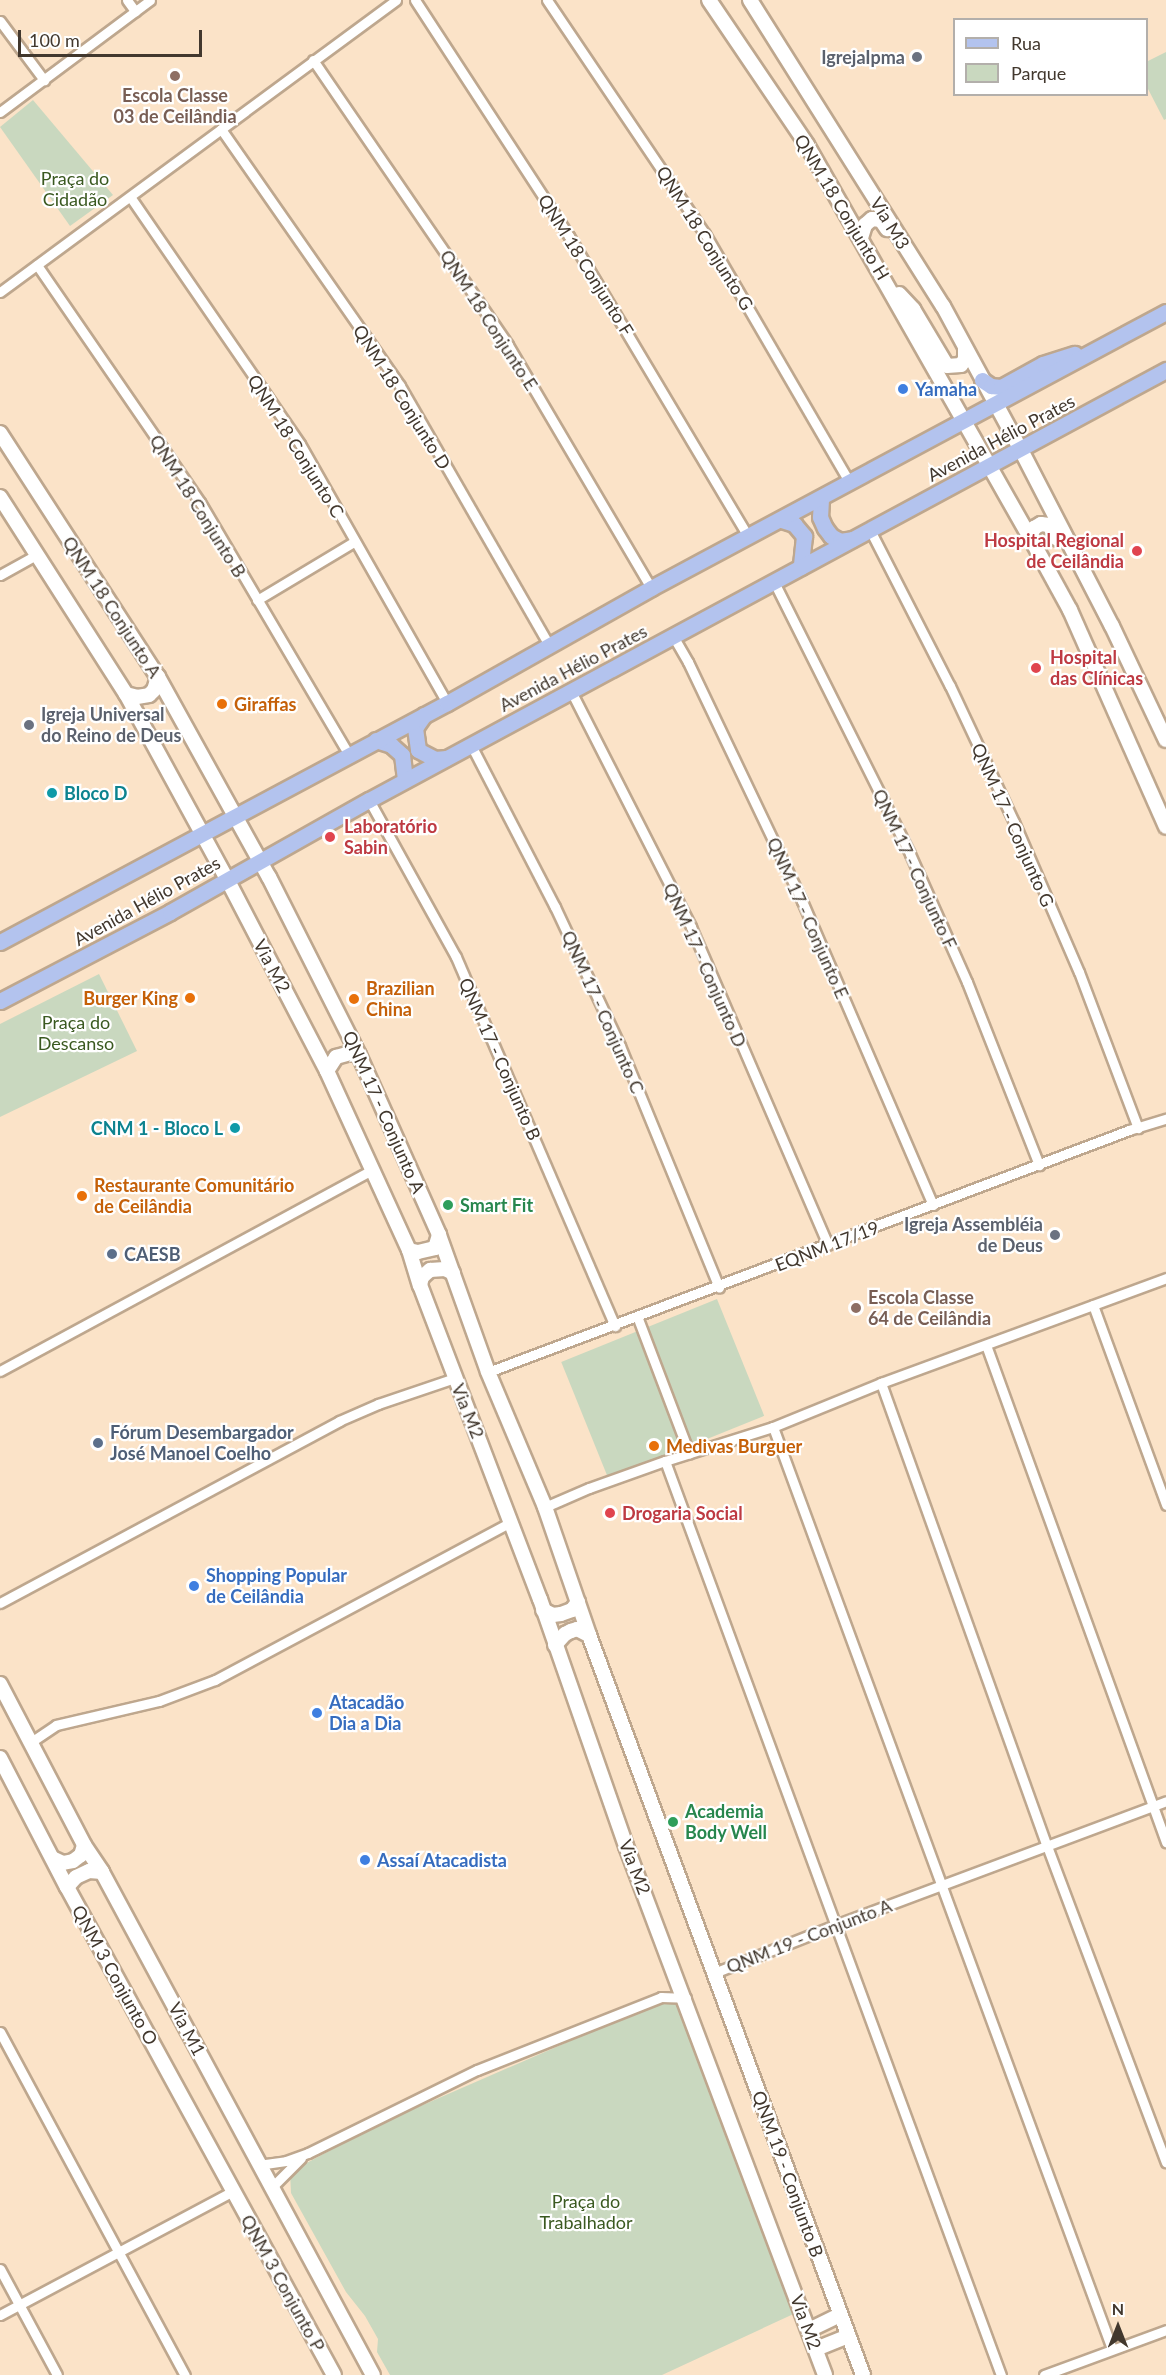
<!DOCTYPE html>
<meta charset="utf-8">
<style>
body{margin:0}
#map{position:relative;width:1166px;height:2375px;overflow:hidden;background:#fbe3c8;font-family:Lato,sans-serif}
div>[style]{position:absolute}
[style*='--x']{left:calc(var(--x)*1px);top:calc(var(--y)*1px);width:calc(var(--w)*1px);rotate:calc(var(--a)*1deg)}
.green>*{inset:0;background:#c9d8bf;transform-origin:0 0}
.roads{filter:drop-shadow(2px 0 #bea78e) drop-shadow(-2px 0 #bea78e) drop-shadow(0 2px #bea78e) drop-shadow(0 -2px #bea78e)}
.street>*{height:9px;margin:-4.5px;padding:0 4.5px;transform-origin:4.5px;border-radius:4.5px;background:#fff}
.secondary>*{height:14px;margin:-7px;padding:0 7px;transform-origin:7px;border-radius:7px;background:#fff}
.primary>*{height:15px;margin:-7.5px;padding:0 7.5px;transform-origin:7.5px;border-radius:7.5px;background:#b3c3ee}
.dots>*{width:16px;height:16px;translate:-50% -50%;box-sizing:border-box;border:3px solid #fff;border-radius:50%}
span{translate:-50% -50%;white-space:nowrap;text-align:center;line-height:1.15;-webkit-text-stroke:4.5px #fff;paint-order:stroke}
.worship-label{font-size:18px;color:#5b616d;font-weight:700}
.right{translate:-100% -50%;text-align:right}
.left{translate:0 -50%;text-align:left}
.education-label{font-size:18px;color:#785e54;font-weight:700}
.park-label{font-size:18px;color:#3a5920}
.street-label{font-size:18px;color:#42382e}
.shop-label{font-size:18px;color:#366cbe;font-weight:700}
.health-label{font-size:18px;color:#be3a42;font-weight:700}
.food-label{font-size:18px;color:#c56008;font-weight:700}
.culture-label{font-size:18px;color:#0d838f;font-weight:700}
.leisure-label{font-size:18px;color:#27864d;font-weight:700}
.service-label{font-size:18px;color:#4e5e75;font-weight:700}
.legend{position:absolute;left:953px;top:18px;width:195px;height:78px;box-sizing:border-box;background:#fff;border:2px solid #b3afab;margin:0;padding:8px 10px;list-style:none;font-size:18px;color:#42382e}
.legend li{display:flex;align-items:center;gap:12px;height:30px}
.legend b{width:30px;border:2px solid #b3afab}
.north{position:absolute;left:1088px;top:2297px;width:60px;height:60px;-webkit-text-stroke:4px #fff;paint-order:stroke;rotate:0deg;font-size:16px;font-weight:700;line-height:24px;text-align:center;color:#42382e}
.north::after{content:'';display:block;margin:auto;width:21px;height:27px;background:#42382e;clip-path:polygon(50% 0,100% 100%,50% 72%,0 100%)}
.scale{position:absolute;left:18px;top:30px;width:184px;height:27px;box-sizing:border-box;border:3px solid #42382e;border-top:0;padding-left:8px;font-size:18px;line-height:21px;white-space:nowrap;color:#42382e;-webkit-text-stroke:4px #fff;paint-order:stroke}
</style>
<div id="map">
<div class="green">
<i style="clip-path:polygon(1166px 52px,1166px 119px,1164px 120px,1147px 87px,1146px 62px)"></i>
<i style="clip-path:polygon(33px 100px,113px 195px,70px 226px,0 127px)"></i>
<i style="clip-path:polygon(99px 974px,137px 1051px,0 1117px,0 1024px)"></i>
<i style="left:717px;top:1299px;width:126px;height:168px;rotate:68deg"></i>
<i style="clip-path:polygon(671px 1997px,679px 1998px,800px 2311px,662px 2375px,390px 2375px,377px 2352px,378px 2339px,365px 2316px,346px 2292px,291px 2193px,290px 2172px,377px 2125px)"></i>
</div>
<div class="roads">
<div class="street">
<i style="--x:127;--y:0;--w:14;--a:54"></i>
<i style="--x:415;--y:0;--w:282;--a:56.9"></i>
<i style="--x:569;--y:236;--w:349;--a:59.2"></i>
<i style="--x:547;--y:0;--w:282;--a:56"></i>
<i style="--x:705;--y:234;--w:288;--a:59.8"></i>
<i style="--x:0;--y:21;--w:74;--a:53.3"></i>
<i style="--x:313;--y:60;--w:345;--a:55.6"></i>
<i style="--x:508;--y:345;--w:282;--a:59.5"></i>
<i style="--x:0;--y:112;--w:187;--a:-36.7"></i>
<i style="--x:221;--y:129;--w:313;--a:55.1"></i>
<i style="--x:400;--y:386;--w:299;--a:60.1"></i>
<i style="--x:131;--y:198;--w:298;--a:55.5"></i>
<i style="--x:300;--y:444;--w:298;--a:60.4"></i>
<i style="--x:37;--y:265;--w:288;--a:55.5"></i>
<i style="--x:200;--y:502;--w:294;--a:59.5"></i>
<i style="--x:0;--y:292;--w:492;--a:-36.4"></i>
<i style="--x:870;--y:530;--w:175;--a:62.9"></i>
<i style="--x:950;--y:686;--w:150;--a:64.8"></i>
<i style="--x:1014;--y:822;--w:163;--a:66.6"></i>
<i style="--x:1079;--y:972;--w:167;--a:69.3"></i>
<i style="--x:0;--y:575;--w:41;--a:-29.1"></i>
<i style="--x:774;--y:582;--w:304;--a:63.4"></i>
<i style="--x:910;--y:854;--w:140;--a:66"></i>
<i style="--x:967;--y:982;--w:197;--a:68.5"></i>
<i style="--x:257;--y:600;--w:114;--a:-31"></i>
<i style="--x:673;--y:636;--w:30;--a:60"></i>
<i style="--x:688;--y:662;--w:265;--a:64.5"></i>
<i style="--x:802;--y:901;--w:331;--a:66.7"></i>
<i style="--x:571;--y:691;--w:265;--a:63"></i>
<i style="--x:691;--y:927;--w:346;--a:66.7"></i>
<i style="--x:471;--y:745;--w:182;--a:62.6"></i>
<i style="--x:555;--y:907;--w:153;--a:64.9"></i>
<i style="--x:620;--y:1046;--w:261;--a:67.7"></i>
<i style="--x:369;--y:800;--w:179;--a:61"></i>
<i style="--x:456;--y:957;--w:402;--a:66.7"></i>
<i style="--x:1093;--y:1305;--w:213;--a:69.9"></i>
<i style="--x:637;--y:1316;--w:147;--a:69.2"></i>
<i style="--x:986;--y:1345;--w:529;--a:70.09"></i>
<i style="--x:0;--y:1371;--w:424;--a:-28.4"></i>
<i style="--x:488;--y:1372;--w:685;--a:-20.68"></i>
<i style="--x:1129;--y:1130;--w:39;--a:-17"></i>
<i style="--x:881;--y:1383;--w:492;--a:70.3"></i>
<i style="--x:1047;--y:1846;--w:338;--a:69.4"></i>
<i style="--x:773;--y:1427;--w:982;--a:69.81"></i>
<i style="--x:665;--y:1461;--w:974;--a:69.82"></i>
<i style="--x:545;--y:1507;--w:48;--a:-23.4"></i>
<i style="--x:589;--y:1488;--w:81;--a:-19.6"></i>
<i style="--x:665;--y:1461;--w:113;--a:-17.5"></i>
<i style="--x:773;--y:1427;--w:117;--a:-22.2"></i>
<i style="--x:881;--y:1383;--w:304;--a:-20.2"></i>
<i style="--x:0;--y:1603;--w:385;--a:-28.2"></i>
<i style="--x:339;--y:1421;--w:43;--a:-23.6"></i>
<i style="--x:378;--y:1404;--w:81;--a:-18.7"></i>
<i style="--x:31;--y:1742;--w:30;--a:-34"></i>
<i style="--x:56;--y:1725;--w:106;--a:-13.1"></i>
<i style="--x:159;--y:1701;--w:60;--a:-20.6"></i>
<i style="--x:215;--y:1680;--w:336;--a:-28.1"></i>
<i style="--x:714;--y:1973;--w:130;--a:-21.6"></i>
<i style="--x:835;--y:1925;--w:353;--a:-20.5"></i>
<i style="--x:0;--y:2032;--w:390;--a:61.7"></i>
<i style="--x:258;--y:2165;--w:28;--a:-8"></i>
<i style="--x:286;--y:2161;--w:23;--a:-20"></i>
<i style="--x:308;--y:2153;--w:188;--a:-26.2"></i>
<i style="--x:477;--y:2070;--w:198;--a:-21.6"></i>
<i style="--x:661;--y:1997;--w:25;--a:2"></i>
<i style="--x:272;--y:2187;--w:41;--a:-45"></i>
<i style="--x:0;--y:2269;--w:120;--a:61.7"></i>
<i style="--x:0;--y:2315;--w:264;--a:-28"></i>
<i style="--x:1044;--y:2375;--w:130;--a:-20.2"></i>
</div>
<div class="secondary">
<i style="--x:709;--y:0;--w:175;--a:55.9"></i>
<i style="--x:807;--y:145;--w:451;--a:60.4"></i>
<i style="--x:1030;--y:537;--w:83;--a:61.3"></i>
<i style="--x:1070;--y:610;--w:237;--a:66.1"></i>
<i style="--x:750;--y:0;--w:362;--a:57.8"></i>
<i style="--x:943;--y:306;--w:164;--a:61.6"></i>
<i style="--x:1021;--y:450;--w:198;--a:62.7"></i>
<i style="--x:1112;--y:626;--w:126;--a:64.7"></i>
<i style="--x:861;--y:238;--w:14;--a:-73"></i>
<i style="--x:865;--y:225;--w:9;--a:-41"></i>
<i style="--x:872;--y:219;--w:9;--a:6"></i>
<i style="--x:881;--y:220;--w:11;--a:56"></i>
<i style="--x:899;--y:294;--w:21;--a:47"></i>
<i style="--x:913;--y:309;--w:66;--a:59.2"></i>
<i style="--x:947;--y:366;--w:14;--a:-4"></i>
<i style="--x:961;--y:365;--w:7;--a:-56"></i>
<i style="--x:965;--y:359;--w:11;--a:-90"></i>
<i style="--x:0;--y:433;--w:291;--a:57.1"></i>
<i style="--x:158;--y:677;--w:229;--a:61"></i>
<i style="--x:269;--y:877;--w:199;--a:63.2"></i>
<i style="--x:359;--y:1055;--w:197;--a:66"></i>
<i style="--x:439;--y:1235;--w:145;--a:70.3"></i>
<i style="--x:488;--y:1372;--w:147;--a:67.1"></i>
<i style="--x:545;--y:1507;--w:135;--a:71"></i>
<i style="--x:589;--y:1635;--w:789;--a:69.68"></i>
<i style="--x:0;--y:497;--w:234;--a:57.4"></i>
<i style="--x:126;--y:694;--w:211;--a:61.4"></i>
<i style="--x:227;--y:879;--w:216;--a:62.5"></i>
<i style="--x:327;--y:1071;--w:197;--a:65.4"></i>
<i style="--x:409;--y:1250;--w:37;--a:73"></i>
<i style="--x:420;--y:1285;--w:336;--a:69.1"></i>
<i style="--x:540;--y:1599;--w:262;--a:70.8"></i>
<i style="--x:626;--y:1846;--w:565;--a:69.38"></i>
<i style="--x:1030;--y:537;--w:10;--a:-66"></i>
<i style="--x:1034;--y:528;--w:8;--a:-30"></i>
<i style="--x:1041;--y:524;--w:8;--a:7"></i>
<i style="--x:1049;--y:525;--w:16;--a:60"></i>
<i style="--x:126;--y:694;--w:11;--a:15"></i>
<i style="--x:137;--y:697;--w:12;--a:-9"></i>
<i style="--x:149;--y:695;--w:7;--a:-45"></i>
<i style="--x:154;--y:690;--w:14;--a:-73"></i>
<i style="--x:327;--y:1071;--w:17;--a:-57"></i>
<i style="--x:336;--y:1057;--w:16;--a:-15"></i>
<i style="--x:351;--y:1053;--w:8;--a:14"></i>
<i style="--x:409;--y:1250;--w:9;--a:13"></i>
<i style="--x:418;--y:1252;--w:17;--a:-13"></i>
<i style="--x:435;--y:1248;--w:14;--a:-73"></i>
<i style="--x:420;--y:1285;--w:8;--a:-76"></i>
<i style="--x:422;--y:1277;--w:11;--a:-41"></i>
<i style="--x:430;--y:1270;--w:15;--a:-4"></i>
<i style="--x:445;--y:1269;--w:9;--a:27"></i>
<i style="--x:543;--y:1610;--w:11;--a:27"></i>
<i style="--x:553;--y:1615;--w:8;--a:-7"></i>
<i style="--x:561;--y:1614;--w:12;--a:-20"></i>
<i style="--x:572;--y:1610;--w:10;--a:-53"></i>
<i style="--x:555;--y:1645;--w:15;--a:-48"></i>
<i style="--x:565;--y:1634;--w:7;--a:-27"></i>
<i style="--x:571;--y:1631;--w:6;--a:-18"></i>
<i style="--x:577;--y:1629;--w:13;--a:27"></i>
<i style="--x:0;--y:1684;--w:182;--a:62.4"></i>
<i style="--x:84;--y:1845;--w:32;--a:56"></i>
<i style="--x:102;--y:1872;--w:571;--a:61.69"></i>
<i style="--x:0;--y:1758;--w:145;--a:62.6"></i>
<i style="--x:67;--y:1887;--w:556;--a:61.32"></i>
<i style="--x:54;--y:1859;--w:10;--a:24"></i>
<i style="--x:63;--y:1863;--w:10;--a:-11"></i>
<i style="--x:73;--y:1861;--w:10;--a:-37"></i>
<i style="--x:81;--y:1855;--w:10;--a:-73"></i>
<i style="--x:67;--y:1887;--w:13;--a:-48"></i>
<i style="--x:76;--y:1877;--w:14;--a:-25"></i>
<i style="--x:89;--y:1871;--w:13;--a:4"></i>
<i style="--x:809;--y:2330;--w:34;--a:-26"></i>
<i style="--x:816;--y:2349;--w:35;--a:-22"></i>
</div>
<div class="primary">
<i style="--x:982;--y:380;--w:11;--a:34"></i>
<i style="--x:991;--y:386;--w:10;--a:6"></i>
<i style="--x:1001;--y:387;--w:48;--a:-28.7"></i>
<i style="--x:1043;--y:364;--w:33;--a:-18"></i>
<i style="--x:821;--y:499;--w:18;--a:93"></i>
<i style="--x:820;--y:517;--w:12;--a:66"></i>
<i style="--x:825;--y:528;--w:10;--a:53"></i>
<i style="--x:831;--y:536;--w:10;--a:29"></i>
<i style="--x:840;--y:541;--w:12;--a:-9"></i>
<i style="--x:782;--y:520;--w:13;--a:18"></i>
<i style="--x:794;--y:524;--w:16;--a:50"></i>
<i style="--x:804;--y:536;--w:31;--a:96"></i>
<i style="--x:424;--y:715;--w:16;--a:125"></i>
<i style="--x:415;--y:728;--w:22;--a:82"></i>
<i style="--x:418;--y:750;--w:19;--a:28"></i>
<i style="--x:435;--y:759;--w:11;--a:-5"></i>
<i style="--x:376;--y:740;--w:16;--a:18"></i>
<i style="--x:391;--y:745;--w:15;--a:42"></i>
<i style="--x:402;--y:755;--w:25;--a:83"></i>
<i style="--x:0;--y:942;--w:507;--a:-28.13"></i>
<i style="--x:447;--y:703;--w:234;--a:-29.4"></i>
<i style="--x:651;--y:588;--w:584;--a:-28.19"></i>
<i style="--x:0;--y:1001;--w:192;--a:-27.6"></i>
<i style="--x:170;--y:912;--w:228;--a:-29.4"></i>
<i style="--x:369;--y:800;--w:906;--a:-28.35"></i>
</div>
</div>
<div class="dots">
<i style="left:917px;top:57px;background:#6b7280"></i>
<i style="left:175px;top:76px;background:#8d6e63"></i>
<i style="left:903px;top:389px;background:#3f7fe0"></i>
<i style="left:1137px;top:551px;background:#e0444e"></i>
<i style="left:1036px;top:668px;background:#e0444e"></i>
<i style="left:222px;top:704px;background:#e8710a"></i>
<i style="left:29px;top:725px;background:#6b7280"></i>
<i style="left:52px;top:793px;background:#0f9aa8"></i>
<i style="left:330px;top:837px;background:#e0444e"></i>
<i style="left:190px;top:998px;background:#e8710a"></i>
<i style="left:354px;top:999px;background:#e8710a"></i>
<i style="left:235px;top:1128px;background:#0f9aa8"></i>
<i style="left:82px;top:1196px;background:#e8710a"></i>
<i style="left:448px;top:1205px;background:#2e9e5b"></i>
<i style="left:1055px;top:1235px;background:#6b7280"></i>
<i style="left:112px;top:1254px;background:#5c6f8a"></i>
<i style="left:856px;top:1308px;background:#8d6e63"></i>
<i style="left:98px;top:1443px;background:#5c6f8a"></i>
<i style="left:654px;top:1446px;background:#e8710a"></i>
<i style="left:610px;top:1513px;background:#e0444e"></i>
<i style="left:194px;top:1586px;background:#3f7fe0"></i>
<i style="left:317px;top:1713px;background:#3f7fe0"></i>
<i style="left:673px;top:1822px;background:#2e9e5b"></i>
<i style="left:365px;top:1860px;background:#3f7fe0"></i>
</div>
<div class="worship-label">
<span class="right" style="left:905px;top:57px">IgrejaIpma</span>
<span class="left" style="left:41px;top:725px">Igreja Universal<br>do Reino de Deus</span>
<span class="right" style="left:1043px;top:1235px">Igreja Assembléia<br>de Deus</span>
</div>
<div class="education-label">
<span style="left:175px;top:106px">Escola Classe<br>03 de Ceilândia</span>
<span class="left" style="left:868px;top:1308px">Escola Classe<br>64 de Ceilândia</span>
</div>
<div class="park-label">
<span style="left:75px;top:189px">Praça do<br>Cidadão</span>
<span style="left:76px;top:1033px">Praça do<br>Descanso</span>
<span style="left:586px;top:2212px">Praça do<br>Trabalhador</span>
</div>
<div class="street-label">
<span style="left:842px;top:207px;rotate:59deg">QNM 18 Conjunto H</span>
<span style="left:890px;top:223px;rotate:58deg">Via M3</span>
<span style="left:705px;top:238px;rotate:58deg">QNM 18 Conjunto G</span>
<span style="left:586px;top:265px;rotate:58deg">QNM 18 Conjunto F</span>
<span style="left:489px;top:320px;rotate:57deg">QNM 18 Conjunto E</span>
<span style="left:402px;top:397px;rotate:58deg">QNM 18 Conjunto D</span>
<span style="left:1001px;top:438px;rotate:-28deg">Avenida Hélio Prates</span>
<span style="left:296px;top:446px;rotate:58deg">QNM 18 Conjunto C</span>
<span style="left:198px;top:506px;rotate:58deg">QNM 18 Conjunto B</span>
<span style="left:112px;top:607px;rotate:57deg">QNM 18 Conjunto A</span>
<span style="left:573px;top:668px;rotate:-28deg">Avenida Hélio Prates</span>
<span style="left:1013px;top:825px;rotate:66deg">QNM 17 - Conjunto G</span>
<span style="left:915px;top:869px;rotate:65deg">QNM 17 - Conjunto F</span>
<span style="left:147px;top:901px;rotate:-29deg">Avenida Hélio Prates</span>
<span style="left:808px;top:918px;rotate:66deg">QNM 17 - Conjunto E</span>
<span style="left:705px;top:965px;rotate:66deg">QNM 17 - Conjunto D</span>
<span style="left:272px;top:966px;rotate:62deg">Via M2</span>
<span style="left:603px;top:1012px;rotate:66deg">QNM 17 - Conjunto C</span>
<span style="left:500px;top:1059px;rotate:66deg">QNM 17 - Conjunto B</span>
<span style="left:384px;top:1112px;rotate:66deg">QNM 17 - Conjunto A</span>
<span style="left:827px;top:1246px;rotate:-21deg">EQNM 17/19</span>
<span style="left:468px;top:1411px;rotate:68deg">Via M2</span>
<span style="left:635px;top:1867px;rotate:69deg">Via M2</span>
<span style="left:809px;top:1936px;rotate:-21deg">QNM 19 - Conjunto A</span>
<span style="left:115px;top:1975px;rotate:61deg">QNM 3 Conjunto O</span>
<span style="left:187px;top:2029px;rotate:62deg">Via M1</span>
<span style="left:788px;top:2174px;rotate:70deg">QNM 19 - Conjunto B</span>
<span style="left:283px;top:2283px;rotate:61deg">QNM 3 Conjunto P</span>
<span style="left:806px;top:2322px;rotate:70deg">Via M2</span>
</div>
<div class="shop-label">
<span class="left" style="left:915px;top:389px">Yamaha</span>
<span class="left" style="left:206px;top:1586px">Shopping Popular<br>de Ceilândia</span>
<span class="left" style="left:329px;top:1713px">Atacadão<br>Dia a Dia</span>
<span class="left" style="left:377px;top:1860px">Assaí Atacadista</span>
</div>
<div class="health-label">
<span class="right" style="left:1124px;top:551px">Hospital Regional<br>de Ceilândia</span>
<span class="left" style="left:1050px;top:668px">Hospital<br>das Clínicas</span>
<span class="left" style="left:344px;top:837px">Laboratório<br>Sabin</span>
<span class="left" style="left:622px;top:1513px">Drogaria Social</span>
</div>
<div class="food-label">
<span class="left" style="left:234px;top:704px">Giraffas</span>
<span class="left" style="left:366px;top:999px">Brazilian<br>China</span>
<span class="right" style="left:178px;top:998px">Burger King</span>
<span class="left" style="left:94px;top:1196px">Restaurante Comunitário<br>de Ceilândia</span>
<span class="left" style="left:666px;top:1446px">Medivas Burguer</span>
</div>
<div class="culture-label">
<span class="left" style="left:64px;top:793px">Bloco D</span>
<span class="right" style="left:223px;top:1128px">CNM 1 - Bloco L</span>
</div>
<div class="leisure-label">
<span class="left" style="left:460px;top:1205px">Smart Fit</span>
<span class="left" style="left:685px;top:1822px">Academia<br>Body Well</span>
</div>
<div class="service-label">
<span class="left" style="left:124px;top:1254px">CAESB</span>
<span class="left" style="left:110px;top:1443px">Fórum Desembargador<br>José Manoel Coelho</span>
</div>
<ul class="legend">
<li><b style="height:8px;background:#b3c3ee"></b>Rua</li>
<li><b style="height:16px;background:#c9d8bf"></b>Parque</li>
</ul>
<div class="north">N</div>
<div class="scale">100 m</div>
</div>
